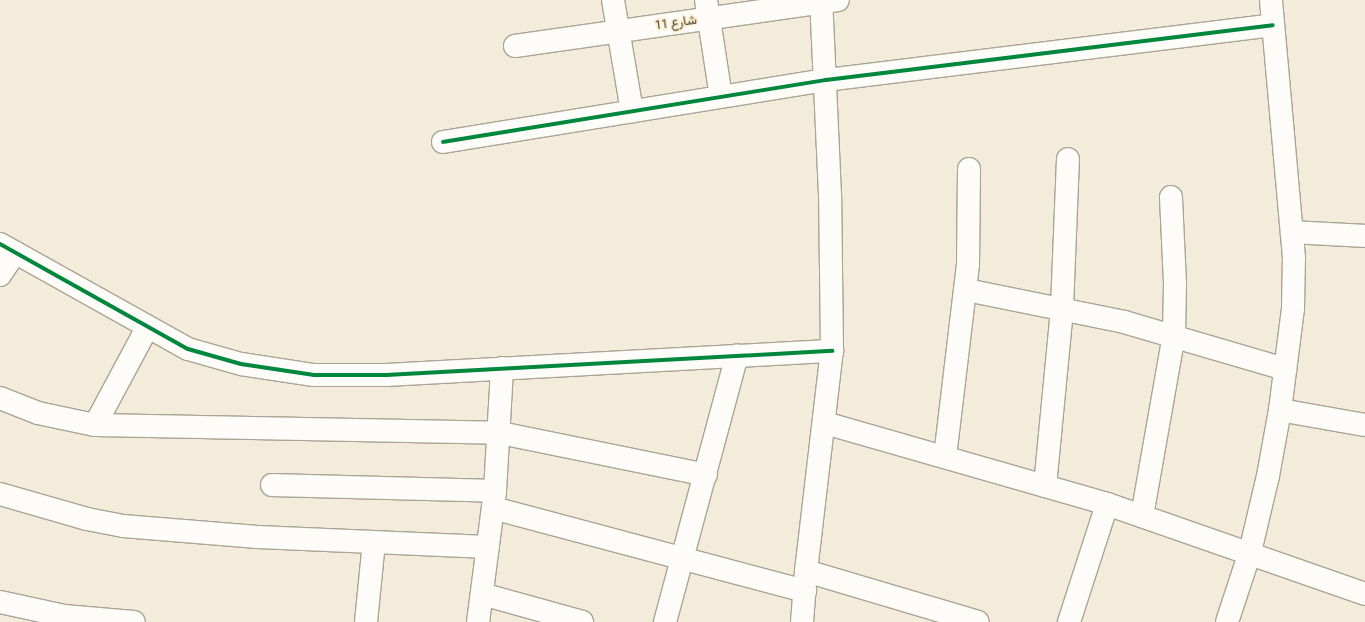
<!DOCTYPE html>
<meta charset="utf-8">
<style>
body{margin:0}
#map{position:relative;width:1365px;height:622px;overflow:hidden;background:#f4ecda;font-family:"Roboto Condensed",Vazirmatn,sans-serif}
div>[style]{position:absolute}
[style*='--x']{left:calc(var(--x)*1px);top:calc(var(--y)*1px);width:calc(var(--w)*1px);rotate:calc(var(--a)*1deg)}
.roads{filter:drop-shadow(1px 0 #aaa496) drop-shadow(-1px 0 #aaa496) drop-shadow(0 1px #aaa496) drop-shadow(0 -1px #aaa496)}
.minor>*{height:22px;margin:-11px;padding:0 11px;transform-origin:11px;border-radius:11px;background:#fdfcf9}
.cycleway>*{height:4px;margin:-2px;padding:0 2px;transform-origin:2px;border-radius:2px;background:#00873e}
span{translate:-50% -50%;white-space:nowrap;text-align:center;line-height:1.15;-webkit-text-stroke:3.5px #fef0d0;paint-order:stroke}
.street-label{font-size:13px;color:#413b2f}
</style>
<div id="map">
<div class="roads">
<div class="minor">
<i style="--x:613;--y:0;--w:113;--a:80.3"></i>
<i style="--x:706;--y:0;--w:98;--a:81.2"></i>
<i style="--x:515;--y:46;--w:326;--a:-8.1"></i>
<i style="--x:443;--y:142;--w:388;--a:-9.2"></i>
<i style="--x:826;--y:80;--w:450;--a:-7"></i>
<i style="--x:1292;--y:232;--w:73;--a:3.1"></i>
<i style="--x:0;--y:244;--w:215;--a:29.2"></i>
<i style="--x:188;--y:349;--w:55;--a:15.8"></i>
<i style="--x:241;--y:364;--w:74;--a:8.6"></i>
<i style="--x:314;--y:375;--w:72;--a:0"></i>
<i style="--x:386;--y:375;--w:447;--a:-3.1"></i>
<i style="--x:0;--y:275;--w:27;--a:-56"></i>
<i style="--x:966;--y:290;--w:161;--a:11.4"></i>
<i style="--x:1124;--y:322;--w:168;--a:16.3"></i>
<i style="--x:0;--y:398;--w:41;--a:21.5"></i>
<i style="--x:38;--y:413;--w:58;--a:11.9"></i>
<i style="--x:95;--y:425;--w:405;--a:1.1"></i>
<i style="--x:500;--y:433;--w:210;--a:11.5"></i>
<i style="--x:1280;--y:410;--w:86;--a:10"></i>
<i style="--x:825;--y:423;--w:293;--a:16"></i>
<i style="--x:1107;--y:504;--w:273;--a:19.2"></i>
<i style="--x:95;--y:425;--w:110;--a:-61.8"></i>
<i style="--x:945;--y:457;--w:193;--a:-83.2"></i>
<i style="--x:968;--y:265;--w:96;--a:-89.4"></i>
<i style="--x:272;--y:485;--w:223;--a:1.5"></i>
<i style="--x:1045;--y:486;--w:179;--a:-84.5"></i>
<i style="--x:1062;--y:308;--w:149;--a:-87.7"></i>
<i style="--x:0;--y:494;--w:91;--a:16"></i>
<i style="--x:87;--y:519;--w:37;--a:11"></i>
<i style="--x:123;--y:526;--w:135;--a:4.7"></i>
<i style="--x:258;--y:537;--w:230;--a:2.5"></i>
<i style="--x:493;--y:508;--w:323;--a:14.9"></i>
<i style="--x:1142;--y:516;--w:184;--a:-80"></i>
<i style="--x:1174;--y:335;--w:52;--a:-88.9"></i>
<i style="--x:1175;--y:283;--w:86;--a:-92.7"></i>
<i style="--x:806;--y:571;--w:179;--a:16.5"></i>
<i style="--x:482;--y:594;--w:104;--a:15.6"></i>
<i style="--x:0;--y:602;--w:66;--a:12.3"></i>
<i style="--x:64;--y:616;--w:70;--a:4.9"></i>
<i style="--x:366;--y:622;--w:80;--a:-84.3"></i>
<i style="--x:478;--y:622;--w:132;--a:-82.6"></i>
<i style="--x:495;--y:491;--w:123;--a:-86.7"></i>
<i style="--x:665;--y:622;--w:276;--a:-74.9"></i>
<i style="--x:802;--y:622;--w:51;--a:-85.5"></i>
<i style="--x:806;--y:571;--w:222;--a:-83.3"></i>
<i style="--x:832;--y:351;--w:156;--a:-90.7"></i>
<i style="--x:830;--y:195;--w:195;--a:-92.6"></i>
<i style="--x:1069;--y:622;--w:124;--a:-72.1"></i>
<i style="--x:1227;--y:622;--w:74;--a:-71.8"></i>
<i style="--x:1250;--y:552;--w:78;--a:-76.7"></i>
<i style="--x:1268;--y:476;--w:67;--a:-79.7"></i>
<i style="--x:1280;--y:410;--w:103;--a:-82.7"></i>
<i style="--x:1293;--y:308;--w:50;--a:-88.9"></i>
<i style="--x:1294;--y:258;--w:259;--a:-95.1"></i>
</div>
</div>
<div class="cycleway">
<i style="--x:443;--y:142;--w:388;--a:-9.2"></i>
<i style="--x:826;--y:80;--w:450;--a:-7"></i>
<i style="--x:0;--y:244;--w:215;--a:29.2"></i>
<i style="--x:188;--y:349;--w:55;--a:15.8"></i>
<i style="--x:241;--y:364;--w:74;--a:8.6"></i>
<i style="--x:314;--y:375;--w:72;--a:0"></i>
<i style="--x:386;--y:375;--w:447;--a:-3.1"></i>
</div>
<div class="street-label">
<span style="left:676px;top:23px;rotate:-8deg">شارع 11</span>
</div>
</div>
